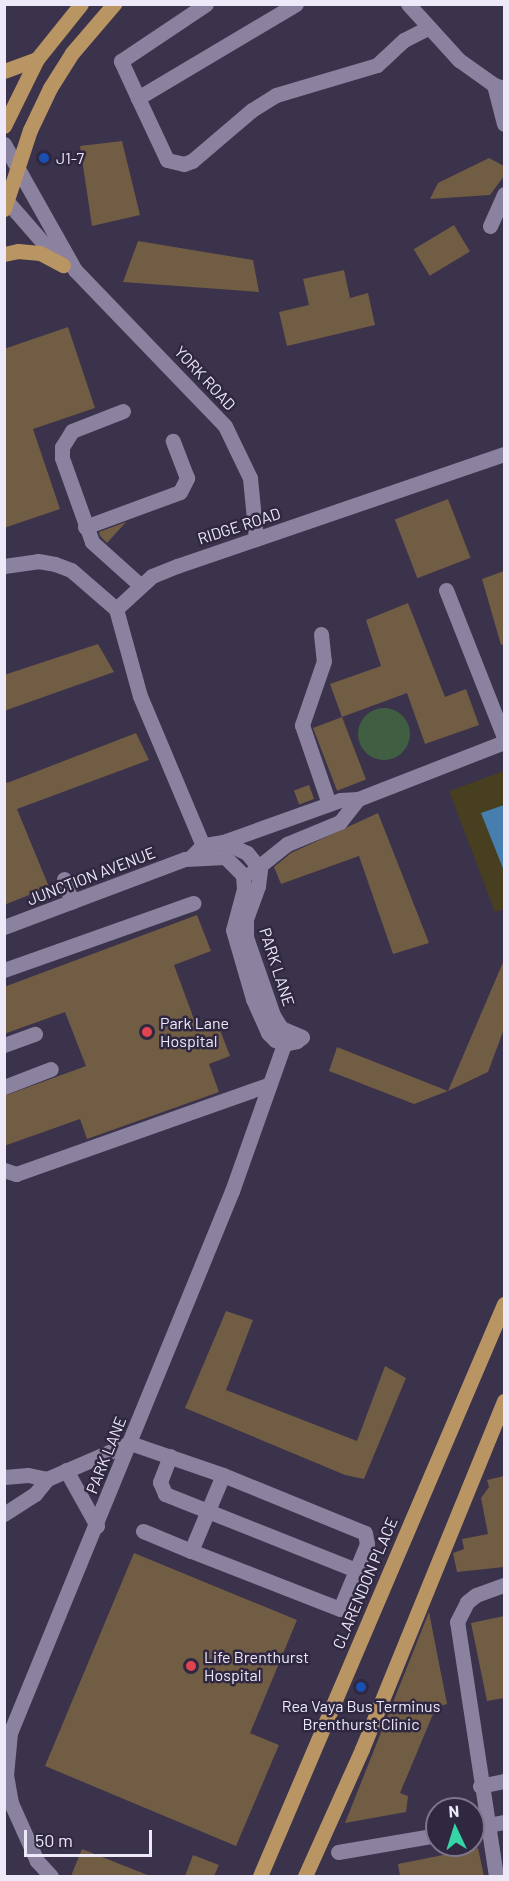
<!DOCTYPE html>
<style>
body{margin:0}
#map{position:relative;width:509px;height:1881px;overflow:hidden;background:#3b324c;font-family:Barlow,sans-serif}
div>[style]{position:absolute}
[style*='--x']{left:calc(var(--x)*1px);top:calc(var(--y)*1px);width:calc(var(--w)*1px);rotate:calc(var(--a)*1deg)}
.green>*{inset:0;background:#405e42}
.round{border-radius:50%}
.sand>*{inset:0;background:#473f1f}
.water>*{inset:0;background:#457eaf}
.building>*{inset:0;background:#715c44;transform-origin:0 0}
.minor>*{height:15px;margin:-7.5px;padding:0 7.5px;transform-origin:7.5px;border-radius:7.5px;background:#8b829f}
.major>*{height:15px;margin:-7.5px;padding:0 7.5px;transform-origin:7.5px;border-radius:7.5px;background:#b89562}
.dots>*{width:16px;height:16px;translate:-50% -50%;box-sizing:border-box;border:3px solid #302841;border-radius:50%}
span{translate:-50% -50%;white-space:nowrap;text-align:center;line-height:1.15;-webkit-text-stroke:5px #302841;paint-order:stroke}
.poi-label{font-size:16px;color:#eee9f9}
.left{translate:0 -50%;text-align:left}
.street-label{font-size:16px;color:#eee9f9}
.frame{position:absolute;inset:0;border:6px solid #eee9f9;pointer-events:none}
.north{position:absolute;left:425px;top:1797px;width:60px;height:60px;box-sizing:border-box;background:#302841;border:2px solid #7c758b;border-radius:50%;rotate:356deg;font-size:16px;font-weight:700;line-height:24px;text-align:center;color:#eee9f9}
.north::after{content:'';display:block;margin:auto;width:21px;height:27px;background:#36d4a7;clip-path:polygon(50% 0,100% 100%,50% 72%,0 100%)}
.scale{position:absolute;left:24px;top:1830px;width:128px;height:27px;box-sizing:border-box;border:3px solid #eee9f9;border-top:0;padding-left:8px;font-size:18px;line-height:21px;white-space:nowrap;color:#eee9f9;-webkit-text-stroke:4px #302841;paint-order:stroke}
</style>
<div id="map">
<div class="green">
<i class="round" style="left:358px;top:708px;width:52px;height:52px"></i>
</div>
<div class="sand">
<i style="clip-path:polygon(504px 771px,504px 909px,495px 912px,449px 791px)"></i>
</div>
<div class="water">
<i style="clip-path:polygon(504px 805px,504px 871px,481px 813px)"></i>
</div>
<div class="building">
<i style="clip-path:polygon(122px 141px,140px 215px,92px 226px,80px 146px)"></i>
<i style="clip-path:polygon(489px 158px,504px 166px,504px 176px,490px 195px,430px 199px,438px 183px)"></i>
<i style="left:454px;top:225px;width:31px;height:47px;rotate:59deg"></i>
<i style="clip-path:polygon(138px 241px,253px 260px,259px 292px,123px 282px)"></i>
<i style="clip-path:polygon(344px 270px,350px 298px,368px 293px,375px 325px,287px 346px,279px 312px,309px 305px,303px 279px)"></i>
<i style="clip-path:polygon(68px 327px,95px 408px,33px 429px,60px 509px,4px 528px,4px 349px)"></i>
<i style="left:448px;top:499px;width:63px;height:57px;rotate:69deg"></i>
<i style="clip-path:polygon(126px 522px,107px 543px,100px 536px,99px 532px)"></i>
<i style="clip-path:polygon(504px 571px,504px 644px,501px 645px,482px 579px)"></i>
<i style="clip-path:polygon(408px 603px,445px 697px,466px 689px,479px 725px,425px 744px,407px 693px,342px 717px,330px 684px,381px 666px,366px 620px)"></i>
<i style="clip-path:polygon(98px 644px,114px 672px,4px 711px,4px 675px)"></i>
<i style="left:342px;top:717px;width:67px;height:31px;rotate:69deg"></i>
<i style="clip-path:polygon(136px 733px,149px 760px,17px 809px,49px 887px,4px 905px,4px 778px,7px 783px)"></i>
<i style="left:309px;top:785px;width:15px;height:16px;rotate:70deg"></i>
<i style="clip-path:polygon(378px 813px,429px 943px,393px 954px,359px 856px,281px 884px,274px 867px,291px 853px)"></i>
<i style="clip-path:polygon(197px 915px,211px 951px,174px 965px,198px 1030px,217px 1022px,230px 1056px,209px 1064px,219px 1092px,87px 1139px,80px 1119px,4px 1146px,4px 1096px,86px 1066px,65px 1012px,4px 1034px,4px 987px)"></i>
<i style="clip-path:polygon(504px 960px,504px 1029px,488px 1072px,448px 1091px)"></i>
<i style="clip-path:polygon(337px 1047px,448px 1091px,414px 1104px,329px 1071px)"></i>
<i style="clip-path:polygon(226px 1311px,253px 1320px,226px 1390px,357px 1441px,385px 1366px,406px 1378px,364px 1479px,345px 1475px,185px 1408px)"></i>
<i style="clip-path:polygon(504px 1476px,504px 1567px,457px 1572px,453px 1553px,464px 1549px,462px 1539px,488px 1534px,481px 1498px,489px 1487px,487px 1480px)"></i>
<i style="clip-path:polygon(134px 1553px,297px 1620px,250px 1733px,279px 1745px,236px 1846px,45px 1766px)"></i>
<i style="clip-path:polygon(429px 1612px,447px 1704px,436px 1707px,400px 1793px,408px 1796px,406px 1812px,345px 1823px)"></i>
<i style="clip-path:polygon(504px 1616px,504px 1698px,487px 1701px,471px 1623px)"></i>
<i style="clip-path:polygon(478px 1848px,484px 1876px,400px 1876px,398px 1864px)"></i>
<i style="clip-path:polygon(82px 1849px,150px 1876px,71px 1876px)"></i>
<i style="clip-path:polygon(193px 1855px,219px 1865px,214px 1876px,185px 1876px)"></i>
</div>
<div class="minor">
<i style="--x:296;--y:4;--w:184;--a:149.3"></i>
<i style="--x:138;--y:98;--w:68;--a:64.9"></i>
<i style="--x:167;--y:160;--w:17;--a:13"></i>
<i style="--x:184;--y:164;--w:9;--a:-21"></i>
<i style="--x:192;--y:161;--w:79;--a:-40.4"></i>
<i style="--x:252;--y:110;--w:28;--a:-32"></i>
<i style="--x:276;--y:95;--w:105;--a:-16.5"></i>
<i style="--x:377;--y:65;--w:37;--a:-43"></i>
<i style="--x:404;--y:40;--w:28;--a:-27"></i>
<i style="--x:408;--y:4;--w:76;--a:47.7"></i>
<i style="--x:459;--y:60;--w:43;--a:35.5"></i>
<i style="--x:494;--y:85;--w:10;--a:17"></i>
<i style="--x:494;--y:85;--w:40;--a:75.6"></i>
<i style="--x:138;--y:98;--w:41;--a:-114.7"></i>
<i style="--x:121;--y:61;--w:102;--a:-33.8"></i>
<i style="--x:4;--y:144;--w:145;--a:60.6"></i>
<i style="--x:75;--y:270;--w:216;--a:46.1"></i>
<i style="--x:225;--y:426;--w:58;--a:64.3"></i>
<i style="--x:250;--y:478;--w:61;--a:84.4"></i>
<i style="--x:4;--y:198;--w:86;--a:48.8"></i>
<i style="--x:490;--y:226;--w:35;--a:-66"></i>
<i style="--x:123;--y:411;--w:55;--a:158.6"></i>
<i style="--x:72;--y:431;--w:19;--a:122"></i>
<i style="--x:62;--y:447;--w:11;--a:90"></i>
<i style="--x:62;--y:458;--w:89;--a:70.3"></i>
<i style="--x:92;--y:542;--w:64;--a:41.9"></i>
<i style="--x:85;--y:527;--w:101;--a:-20.2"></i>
<i style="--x:180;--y:492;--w:16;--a:-63"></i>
<i style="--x:187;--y:478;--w:40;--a:-111"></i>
<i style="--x:4;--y:566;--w:34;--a:-8"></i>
<i style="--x:38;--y:561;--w:17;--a:10"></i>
<i style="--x:55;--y:564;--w:17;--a:21"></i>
<i style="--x:71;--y:570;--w:60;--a:40.9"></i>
<i style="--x:446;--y:590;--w:158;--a:68.5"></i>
<i style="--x:116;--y:609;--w:49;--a:-42.5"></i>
<i style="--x:152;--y:576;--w:27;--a:-22"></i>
<i style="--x:177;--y:566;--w:346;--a:-18.9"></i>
<i style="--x:116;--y:609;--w:90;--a:74.6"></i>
<i style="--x:140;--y:696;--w:170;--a:67.2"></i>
<i style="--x:321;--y:634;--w:27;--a:84"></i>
<i style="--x:324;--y:661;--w:68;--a:109"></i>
<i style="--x:302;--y:725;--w:83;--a:71.1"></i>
<i style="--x:223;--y:842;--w:124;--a:-19.7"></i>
<i style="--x:340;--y:800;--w:18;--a:-3"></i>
<i style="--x:358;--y:799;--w:157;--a:-21.3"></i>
<i style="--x:252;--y:872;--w:45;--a:-38.7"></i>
<i style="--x:287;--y:844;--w:57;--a:-22.5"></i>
<i style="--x:340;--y:822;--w:29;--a:-52"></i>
<i style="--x:64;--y:879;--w:24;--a:71"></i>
<i style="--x:4;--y:927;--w:193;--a:-20.6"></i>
<i style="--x:185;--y:859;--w:40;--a:-2.9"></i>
<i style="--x:225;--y:857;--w:25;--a:45"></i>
<i style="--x:243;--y:875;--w:14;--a:86"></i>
<i style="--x:244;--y:889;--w:42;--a:105"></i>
<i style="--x:233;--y:930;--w:72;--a:73.8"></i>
<i style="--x:253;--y:999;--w:37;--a:66"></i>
<i style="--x:268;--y:1033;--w:10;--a:45"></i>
<i style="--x:275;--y:1040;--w:10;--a:24"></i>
<i style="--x:284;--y:1044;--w:13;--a:-13"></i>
<i style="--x:297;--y:1041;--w:6;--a:-39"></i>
<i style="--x:302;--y:1037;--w:23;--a:-157"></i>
<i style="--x:281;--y:1028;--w:15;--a:-122"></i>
<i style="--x:273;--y:1015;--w:83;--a:-109.1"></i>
<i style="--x:246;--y:937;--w:18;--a:-90"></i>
<i style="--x:246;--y:919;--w:35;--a:-70"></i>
<i style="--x:258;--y:886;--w:17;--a:-83"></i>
<i style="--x:260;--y:869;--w:21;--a:-129"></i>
<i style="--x:247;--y:853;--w:26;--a:-155"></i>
<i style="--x:223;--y:842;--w:20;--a:171"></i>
<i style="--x:203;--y:845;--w:17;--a:135"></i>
<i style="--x:4;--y:970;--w:201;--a:-19.5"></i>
<i style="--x:4;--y:1045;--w:33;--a:-20"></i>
<i style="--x:4;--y:1087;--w:50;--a:-21"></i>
<i style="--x:4;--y:1170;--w:13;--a:18"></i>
<i style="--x:16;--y:1174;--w:269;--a:-19.5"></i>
<i style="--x:130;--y:1443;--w:98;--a:19"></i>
<i style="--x:223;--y:1475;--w:153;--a:22.2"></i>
<i style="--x:365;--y:1533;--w:11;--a:80"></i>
<i style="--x:367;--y:1544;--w:70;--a:112.6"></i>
<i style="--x:340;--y:1609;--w:160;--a:-158.7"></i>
<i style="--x:191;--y:1551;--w:82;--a:-67.2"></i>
<i style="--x:170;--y:1456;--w:28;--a:111"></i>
<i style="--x:160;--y:1482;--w:13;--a:67"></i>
<i style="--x:165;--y:1494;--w:206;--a:21.7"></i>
<i style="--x:66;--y:1470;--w:64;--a:61"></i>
<i style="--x:4;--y:1477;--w:24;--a:-5"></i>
<i style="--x:28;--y:1475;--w:19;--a:12"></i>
<i style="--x:4;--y:1514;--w:37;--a:-33"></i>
<i style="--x:35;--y:1494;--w:19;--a:-51"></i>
<i style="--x:47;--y:1479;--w:90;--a:-23.4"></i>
<i style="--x:143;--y:1531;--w:52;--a:22.6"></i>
<i style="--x:480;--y:1786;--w:25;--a:-12"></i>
<i style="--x:473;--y:1828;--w:32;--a:-11"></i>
<i style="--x:338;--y:1852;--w:100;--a:-9.7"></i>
<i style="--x:51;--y:1876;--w:21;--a:-133"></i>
<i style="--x:37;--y:1861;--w:64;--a:-114.1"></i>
<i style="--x:11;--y:1803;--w:28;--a:-100"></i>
<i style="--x:6;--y:1775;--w:42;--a:-84.6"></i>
<i style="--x:10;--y:1733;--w:586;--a:-67.73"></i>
<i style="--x:232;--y:1191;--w:156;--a:-70.5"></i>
<i style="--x:496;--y:1876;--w:257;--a:-98.7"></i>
<i style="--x:457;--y:1622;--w:22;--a:-63"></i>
<i style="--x:467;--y:1602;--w:11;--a:-38"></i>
<i style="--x:476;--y:1595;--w:30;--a:-20"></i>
</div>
<div class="major">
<i style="--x:4;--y:71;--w:35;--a:-20"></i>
<i style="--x:4;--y:126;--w:75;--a:-63.8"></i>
<i style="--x:37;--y:59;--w:70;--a:-51.3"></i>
<i style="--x:4;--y:209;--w:83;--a:-71.8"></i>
<i style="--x:30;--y:130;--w:47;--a:-64.5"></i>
<i style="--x:50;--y:88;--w:41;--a:-57.8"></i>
<i style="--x:72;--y:53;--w:65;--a:-49.4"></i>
<i style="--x:4;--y:254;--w:14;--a:-12"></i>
<i style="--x:18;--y:251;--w:22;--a:5"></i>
<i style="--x:40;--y:253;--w:26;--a:28"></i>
<i style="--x:260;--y:1876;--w:622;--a:-66.9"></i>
<i style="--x:305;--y:1876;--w:139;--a:-65.8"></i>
<i style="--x:362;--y:1749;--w:376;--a:-67.8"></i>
</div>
<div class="dots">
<i style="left:44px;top:158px;background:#1a4fb4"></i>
<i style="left:147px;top:1032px;background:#e0444e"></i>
<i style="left:191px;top:1666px;background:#e0444e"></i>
<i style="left:361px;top:1687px;background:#1a4fb4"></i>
</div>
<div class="poi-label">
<span class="left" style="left:56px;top:158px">J1-7</span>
<span class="left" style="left:160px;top:1032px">Park Lane<br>Hospital</span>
<span class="left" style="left:204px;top:1666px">Life Brenthurst<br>Hospital</span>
<span style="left:361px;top:1715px">Rea Vaya Bus Terminus<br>Brenthurst Clinic</span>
</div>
<div class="street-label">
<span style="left:205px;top:378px;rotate:47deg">YORK ROAD</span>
<span style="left:239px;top:526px;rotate:-18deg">RIDGE ROAD</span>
<span style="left:91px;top:876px;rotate:-21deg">JUNCTION AVENUE</span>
<span style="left:277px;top:967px;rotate:72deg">PARK LANE</span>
<span style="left:106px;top:1455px;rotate:-68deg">PARK LANE</span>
<span style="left:365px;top:1583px;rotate:-67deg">CLARENDON PLACE</span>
</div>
<div class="frame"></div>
<div class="north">N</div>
<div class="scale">50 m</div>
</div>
